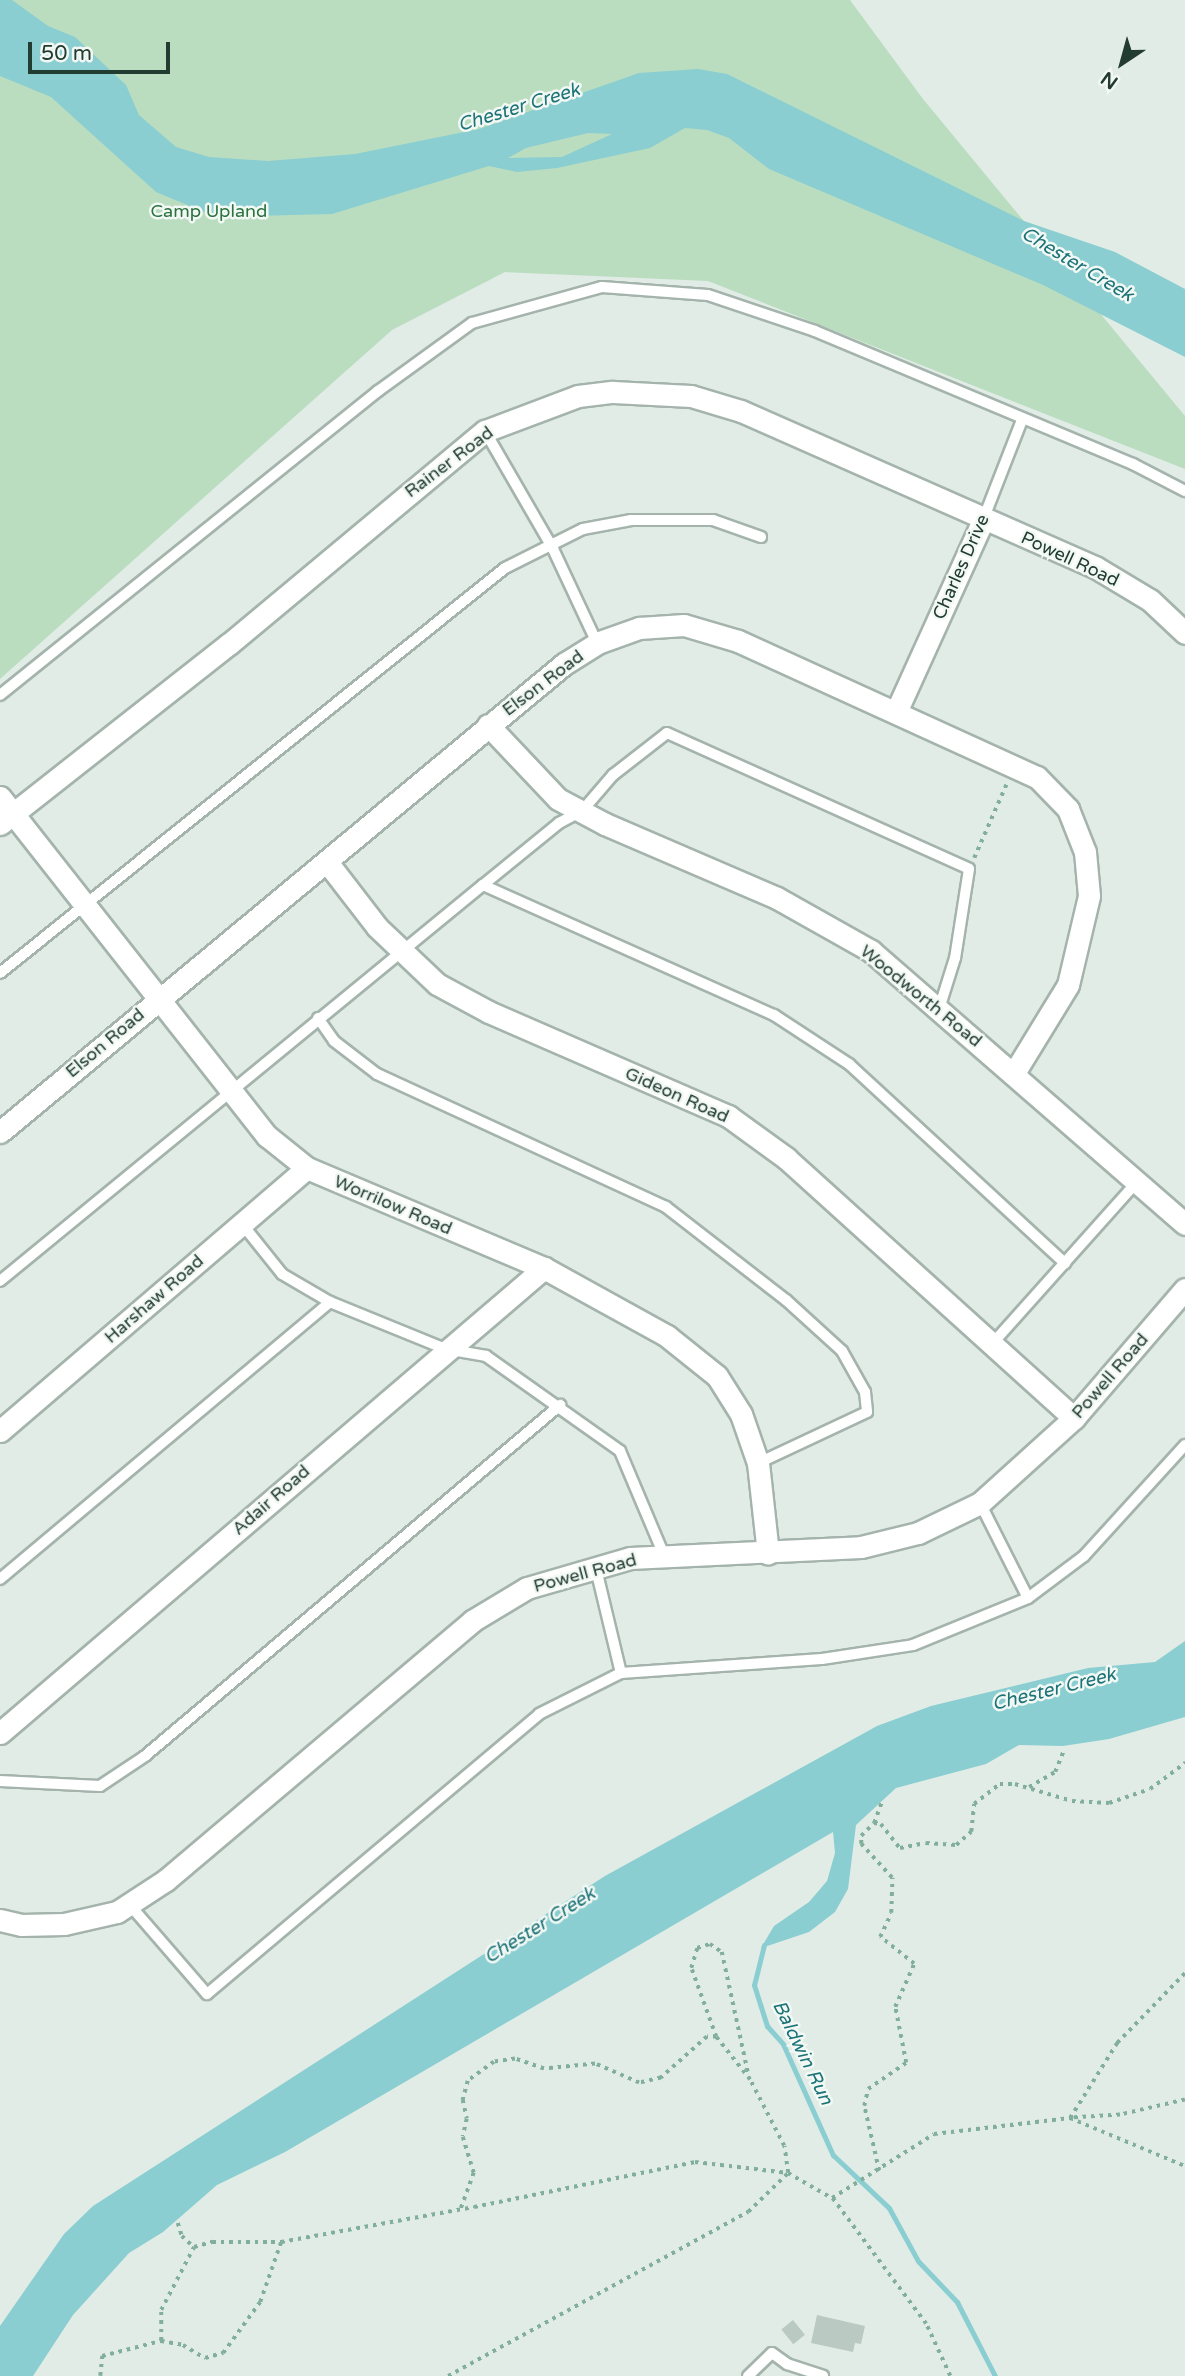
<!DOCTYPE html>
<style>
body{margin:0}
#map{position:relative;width:1185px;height:2376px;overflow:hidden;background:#e1ece6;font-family:"Varela Round",sans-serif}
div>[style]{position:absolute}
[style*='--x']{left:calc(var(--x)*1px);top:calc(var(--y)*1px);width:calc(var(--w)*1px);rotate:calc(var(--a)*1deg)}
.green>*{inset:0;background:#baddc0}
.water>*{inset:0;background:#8aced1}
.stream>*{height:5px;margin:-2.5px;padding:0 2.5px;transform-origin:2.5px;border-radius:2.5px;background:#8aced1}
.building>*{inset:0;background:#bac9c1;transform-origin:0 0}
.path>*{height:3.5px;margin-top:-1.75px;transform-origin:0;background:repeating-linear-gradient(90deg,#82af9c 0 3.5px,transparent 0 8.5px)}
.roads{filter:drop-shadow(2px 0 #a4b4ac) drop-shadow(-2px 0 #a4b4ac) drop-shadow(0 2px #a4b4ac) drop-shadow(0 -2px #a4b4ac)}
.lane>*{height:10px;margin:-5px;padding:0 5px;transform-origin:5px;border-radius:5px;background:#fff}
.street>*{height:21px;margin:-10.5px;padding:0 10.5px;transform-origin:10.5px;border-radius:10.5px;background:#fff}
span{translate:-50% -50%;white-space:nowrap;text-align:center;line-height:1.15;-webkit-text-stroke:5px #f2f8f4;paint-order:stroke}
.park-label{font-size:18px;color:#2c7340}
.street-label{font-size:18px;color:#223c32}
.water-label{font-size:19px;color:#1c7378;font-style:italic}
.north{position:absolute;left:1087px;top:28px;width:70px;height:70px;-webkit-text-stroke:5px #f2f8f4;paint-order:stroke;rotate:216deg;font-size:19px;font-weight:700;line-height:28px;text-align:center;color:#223c32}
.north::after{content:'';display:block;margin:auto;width:24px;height:32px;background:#223c32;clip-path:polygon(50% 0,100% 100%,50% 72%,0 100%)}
.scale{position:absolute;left:28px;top:42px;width:142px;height:32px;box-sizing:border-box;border:4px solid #223c32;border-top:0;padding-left:9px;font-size:21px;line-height:24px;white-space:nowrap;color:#223c32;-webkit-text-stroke:5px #f2f8f4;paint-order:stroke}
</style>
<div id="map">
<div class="green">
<i style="clip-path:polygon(0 0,850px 0,923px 99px,1185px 416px,1185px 469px,708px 281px,505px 272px,392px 330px,0 679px)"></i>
</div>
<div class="water">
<i style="clip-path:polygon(evenodd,0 0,12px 0,48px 26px,75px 37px,126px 85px,139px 115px,176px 147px,209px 157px,268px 161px,355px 154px,479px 129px,639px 73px,698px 69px,727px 74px,1024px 221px,1115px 252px,1185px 289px,1185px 357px,1043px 285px,769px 169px,729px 138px,707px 130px,685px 128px,650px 148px,557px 168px,517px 172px,489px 166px,332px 214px,216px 217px,156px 192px,51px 97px,0 76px,0 0,588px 133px,612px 134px,562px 157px,508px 158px,526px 148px,588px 133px)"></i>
<i style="clip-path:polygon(1185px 1641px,1185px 1717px,1109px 1739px,1063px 1746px,1019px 1745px,986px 1764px,896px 1788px,856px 1825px,848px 1889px,835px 1912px,809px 1932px,761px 1948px,774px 1926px,809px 1902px,827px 1881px,835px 1853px,833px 1832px,285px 2152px,217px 2185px,163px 2232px,129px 2253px,73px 2315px,33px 2376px,0 2376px,0 2326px,64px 2234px,93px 2206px,605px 1876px,877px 1726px,931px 1706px,1088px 1668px,1155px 1662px)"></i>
</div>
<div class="stream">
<i style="--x:764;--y:1945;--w:41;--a:104"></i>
<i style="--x:754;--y:1985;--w:43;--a:72.4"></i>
<i style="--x:767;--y:2026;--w:24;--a:48"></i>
<i style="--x:783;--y:2044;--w:122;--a:65.8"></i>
<i style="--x:833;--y:2155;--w:77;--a:43.4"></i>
<i style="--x:889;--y:2208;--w:60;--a:61.3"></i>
<i style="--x:918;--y:2261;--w:57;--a:46.4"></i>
<i style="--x:957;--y:2302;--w:83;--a:62.8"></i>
</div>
<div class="building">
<i style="clip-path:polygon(817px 2315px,865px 2326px,861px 2344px,855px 2343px,853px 2352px,811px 2343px)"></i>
<i style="left:793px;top:2320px;width:19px;height:15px;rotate:51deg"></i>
</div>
<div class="path">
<i style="--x:974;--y:858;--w:80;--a:-66.3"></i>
<i style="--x:1029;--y:1787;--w:30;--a:-30"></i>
<i style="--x:1055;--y:1772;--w:22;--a:-68"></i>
<i style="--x:874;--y:1823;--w:23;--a:-70"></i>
<i style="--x:716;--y:2037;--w:73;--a:-109.9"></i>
<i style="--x:691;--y:1968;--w:21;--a:-73"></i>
<i style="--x:697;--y:1948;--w:14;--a:-17"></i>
<i style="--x:710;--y:1944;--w:14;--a:34"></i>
<i style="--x:722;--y:1952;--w:128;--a:77.8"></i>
<i style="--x:1185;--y:2100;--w:67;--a:167"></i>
<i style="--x:1120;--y:2115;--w:50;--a:176.6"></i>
<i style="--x:1070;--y:2118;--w:125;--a:22.7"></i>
<i style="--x:879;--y:2171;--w:67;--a:-103"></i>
<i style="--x:864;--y:2106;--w:17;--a:-77"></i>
<i style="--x:868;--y:2089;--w:46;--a:-34.4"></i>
<i style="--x:906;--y:2063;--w:57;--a:-101.1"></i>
<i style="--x:895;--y:2007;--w:47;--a:-66.2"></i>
<i style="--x:914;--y:1964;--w:43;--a:-141.5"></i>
<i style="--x:880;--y:1937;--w:26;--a:-65"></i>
<i style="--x:891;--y:1913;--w:35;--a:-88"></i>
<i style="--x:892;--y:1878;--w:46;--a:-132.4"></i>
<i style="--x:861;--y:1844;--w:8;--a:-90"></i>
<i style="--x:861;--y:1836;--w:18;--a:-45"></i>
<i style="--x:874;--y:1823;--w:7;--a:8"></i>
<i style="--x:881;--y:1824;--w:31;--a:52"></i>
<i style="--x:900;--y:1848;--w:26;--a:-11"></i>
<i style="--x:926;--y:1843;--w:30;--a:4"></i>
<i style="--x:956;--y:1845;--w:20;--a:-41"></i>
<i style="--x:971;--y:1832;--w:28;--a:-84"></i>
<i style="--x:974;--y:1804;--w:33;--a:-38"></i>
<i style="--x:1000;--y:1784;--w:15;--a:0"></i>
<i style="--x:1015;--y:1784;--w:59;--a:16.6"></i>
<i style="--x:1072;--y:1801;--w:37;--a:3"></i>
<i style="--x:1109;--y:1803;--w:43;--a:-18.9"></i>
<i style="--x:1150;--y:1789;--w:44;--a:-36.6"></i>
<i style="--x:178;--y:2223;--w:14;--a:73"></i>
<i style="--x:182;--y:2236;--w:16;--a:43"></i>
<i style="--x:161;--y:2341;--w:22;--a:10"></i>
<i style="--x:183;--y:2345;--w:26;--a:31"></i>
<i style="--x:205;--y:2358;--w:19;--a:-16"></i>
<i style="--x:223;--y:2353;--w:63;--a:-54"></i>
<i style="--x:260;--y:2302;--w:64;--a:-70.7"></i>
<i style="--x:100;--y:2376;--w:20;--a:-84"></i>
<i style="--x:102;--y:2356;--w:61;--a:-14.3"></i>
<i style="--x:161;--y:2341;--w:31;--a:-90"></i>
<i style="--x:161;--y:2310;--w:71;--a:-62.4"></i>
<i style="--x:194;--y:2247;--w:19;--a:-16"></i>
<i style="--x:212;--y:2242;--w:69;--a:0"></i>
<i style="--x:281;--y:2242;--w:196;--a:-10.3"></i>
<i style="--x:474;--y:2207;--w:226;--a:-11.5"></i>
<i style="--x:695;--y:2162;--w:94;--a:6.7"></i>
<i style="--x:788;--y:2173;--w:27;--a:-98"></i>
<i style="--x:784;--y:2146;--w:74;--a:-117.3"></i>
<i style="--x:750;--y:2080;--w:55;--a:-128.3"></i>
<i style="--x:716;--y:2037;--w:9;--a:180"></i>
<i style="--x:707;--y:2037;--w:62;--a:138.3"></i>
<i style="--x:661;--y:2078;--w:23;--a:167"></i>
<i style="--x:639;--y:2083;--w:48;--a:-156.6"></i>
<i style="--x:595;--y:2064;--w:51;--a:174.4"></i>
<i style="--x:544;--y:2069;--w:31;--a:-161"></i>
<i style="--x:515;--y:2059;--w:21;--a:172"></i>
<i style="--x:494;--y:2062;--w:32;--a:144"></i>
<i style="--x:468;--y:2081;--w:20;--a:105"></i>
<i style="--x:463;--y:2100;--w:19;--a:78"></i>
<i style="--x:467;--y:2119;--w:18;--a:103"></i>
<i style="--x:463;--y:2137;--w:38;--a:73"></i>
<i style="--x:474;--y:2173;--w:38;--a:110"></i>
<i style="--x:448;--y:2376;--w:342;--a:-28.7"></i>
<i style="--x:748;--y:2212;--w:56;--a:-44.3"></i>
<i style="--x:788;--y:2173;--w:51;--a:29.6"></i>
<i style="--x:950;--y:2376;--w:57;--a:-114.8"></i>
<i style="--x:926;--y:2324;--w:157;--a:-126.7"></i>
<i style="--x:832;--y:2198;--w:120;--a:-32.1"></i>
<i style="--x:934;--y:2134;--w:137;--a:-6.7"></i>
<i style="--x:1070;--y:2118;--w:89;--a:-57.9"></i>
<i style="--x:1117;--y:2043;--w:98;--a:-45.8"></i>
</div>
<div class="roads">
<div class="lane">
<i style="--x:485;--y:431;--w:136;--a:60"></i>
<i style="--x:553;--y:549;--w:104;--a:64.9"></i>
<i style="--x:983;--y:520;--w:107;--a:-68.7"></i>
<i style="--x:0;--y:695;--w:485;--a:-38.8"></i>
<i style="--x:378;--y:391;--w:116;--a:-35.9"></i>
<i style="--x:472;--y:323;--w:135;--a:-15.5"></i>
<i style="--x:602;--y:287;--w:106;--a:4.3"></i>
<i style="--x:708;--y:295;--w:113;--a:18.6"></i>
<i style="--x:815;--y:331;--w:345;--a:22.7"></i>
<i style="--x:1133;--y:464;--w:59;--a:27.4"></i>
<i style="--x:483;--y:885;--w:319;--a:24.1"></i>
<i style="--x:774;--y:1015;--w:90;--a:33.2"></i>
<i style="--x:849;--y:1064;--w:294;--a:42.7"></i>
<i style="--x:0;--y:973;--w:647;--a:-38.73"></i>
<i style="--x:505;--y:568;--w:87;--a:-26.6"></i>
<i style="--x:583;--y:529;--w:49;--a:-10.6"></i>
<i style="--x:631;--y:520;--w:82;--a:0"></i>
<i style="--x:713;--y:520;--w:51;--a:19.5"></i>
<i style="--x:318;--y:1018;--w:28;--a:55"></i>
<i style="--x:334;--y:1041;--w:54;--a:37.5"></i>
<i style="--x:377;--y:1074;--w:318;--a:24.7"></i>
<i style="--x:666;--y:1207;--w:152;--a:37.8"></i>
<i style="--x:786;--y:1300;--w:76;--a:42.3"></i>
<i style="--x:842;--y:1351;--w:47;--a:60.7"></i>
<i style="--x:865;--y:1392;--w:20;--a:84"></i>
<i style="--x:867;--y:1412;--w:120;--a:154.9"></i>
<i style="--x:242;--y:1224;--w:64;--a:51.3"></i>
<i style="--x:282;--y:1274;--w:56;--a:30.3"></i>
<i style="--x:330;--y:1302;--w:125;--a:22.1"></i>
<i style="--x:446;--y:1349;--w:41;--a:9.9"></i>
<i style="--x:486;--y:1356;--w:164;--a:35.3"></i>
<i style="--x:620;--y:1451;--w:113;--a:67.1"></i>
<i style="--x:0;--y:1281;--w:625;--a:-39.35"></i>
<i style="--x:483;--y:885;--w:98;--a:-39.2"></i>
<i style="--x:559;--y:823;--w:26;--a:-28"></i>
<i style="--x:582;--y:811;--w:48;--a:-49.3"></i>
<i style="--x:613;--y:775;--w:68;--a:-37.9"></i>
<i style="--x:667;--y:733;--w:331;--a:24.2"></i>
<i style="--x:969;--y:869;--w:90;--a:98.9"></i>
<i style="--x:955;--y:958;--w:53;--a:107.4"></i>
<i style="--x:992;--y:1344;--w:217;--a:-48.2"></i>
<i style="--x:980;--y:1503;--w:106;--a:63.2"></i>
<i style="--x:596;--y:1569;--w:107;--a:76.5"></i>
<i style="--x:0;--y:1579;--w:431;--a:-40"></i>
<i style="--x:0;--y:1781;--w:100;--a:2.9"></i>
<i style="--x:100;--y:1786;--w:54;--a:-33.7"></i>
<i style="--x:145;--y:1756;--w:544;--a:-40.22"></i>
<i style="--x:129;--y:1904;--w:119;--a:49.1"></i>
<i style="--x:207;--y:1994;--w:434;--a:-40.1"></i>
<i style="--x:539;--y:1714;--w:92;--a:-26.6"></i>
<i style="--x:621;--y:1673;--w:201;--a:-4"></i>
<i style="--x:822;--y:1659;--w:92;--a:-8.7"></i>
<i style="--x:913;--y:1645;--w:124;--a:-22.2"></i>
<i style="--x:1028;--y:1598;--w:70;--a:-36.9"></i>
<i style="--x:1084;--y:1556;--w:150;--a:-47.7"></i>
<i style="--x:748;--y:2376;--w:33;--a:-44"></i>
<i style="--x:772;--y:2353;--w:19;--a:36"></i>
<i style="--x:787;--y:2364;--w:38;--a:18"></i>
</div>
<div class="street">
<i style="--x:896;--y:712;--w:211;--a:-65.6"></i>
<i style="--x:488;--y:725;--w:102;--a:46.6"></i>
<i style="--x:558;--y:799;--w:53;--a:28"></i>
<i style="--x:605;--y:824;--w:187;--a:23.3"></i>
<i style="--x:777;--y:898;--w:108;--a:29.4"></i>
<i style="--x:871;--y:951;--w:416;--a:41"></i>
<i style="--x:0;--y:797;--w:432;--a:51.8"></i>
<i style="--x:267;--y:1136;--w:51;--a:38.7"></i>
<i style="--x:307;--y:1168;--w:257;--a:22.9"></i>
<i style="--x:544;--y:1268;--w:141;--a:28.9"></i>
<i style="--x:667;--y:1336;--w:64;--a:38.7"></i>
<i style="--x:717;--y:1376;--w:45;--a:57.7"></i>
<i style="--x:741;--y:1414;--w:52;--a:70.9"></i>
<i style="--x:758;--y:1463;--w:91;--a:83.7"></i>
<i style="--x:0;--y:824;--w:291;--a:-38.2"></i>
<i style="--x:229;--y:644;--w:333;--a:-39.8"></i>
<i style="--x:485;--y:431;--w:99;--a:-20.6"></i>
<i style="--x:578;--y:396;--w:35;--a:-7"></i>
<i style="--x:613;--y:392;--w:78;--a:2.9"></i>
<i style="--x:691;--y:396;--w:52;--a:16.7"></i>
<i style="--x:741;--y:411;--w:387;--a:23.8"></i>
<i style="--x:1095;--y:567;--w:64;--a:31"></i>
<i style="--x:1150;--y:600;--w:48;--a:43.3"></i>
<i style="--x:327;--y:862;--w:82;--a:52.4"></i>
<i style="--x:377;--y:927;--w:83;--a:43.5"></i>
<i style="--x:437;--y:984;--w:59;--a:28.3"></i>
<i style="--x:489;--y:1012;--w:261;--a:23.5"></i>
<i style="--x:728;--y:1116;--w:72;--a:35.9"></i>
<i style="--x:786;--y:1158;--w:388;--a:42.1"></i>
<i style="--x:0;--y:1132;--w:733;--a:-39.69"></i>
<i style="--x:564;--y:664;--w:39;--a:-32"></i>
<i style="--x:597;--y:643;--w:45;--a:-19.7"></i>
<i style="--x:639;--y:628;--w:45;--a:-3.8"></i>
<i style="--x:684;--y:625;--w:56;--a:16.5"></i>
<i style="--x:738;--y:641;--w:328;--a:24.5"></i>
<i style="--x:1037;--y:777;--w:45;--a:45.9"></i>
<i style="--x:1068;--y:809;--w:46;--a:68.4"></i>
<i style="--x:1085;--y:852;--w:44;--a:84.8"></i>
<i style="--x:1089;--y:896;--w:91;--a:103.3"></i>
<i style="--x:1068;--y:985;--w:103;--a:121.5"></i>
<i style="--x:0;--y:1431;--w:404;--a:-40.6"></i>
<i style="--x:0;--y:1733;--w:716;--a:-40.52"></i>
<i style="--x:0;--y:1920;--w:22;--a:13"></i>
<i style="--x:21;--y:1925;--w:43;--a:-1.3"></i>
<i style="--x:64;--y:1924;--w:54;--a:-12.8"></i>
<i style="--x:117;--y:1912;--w:59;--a:-33.1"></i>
<i style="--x:166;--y:1880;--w:401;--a:-40.2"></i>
<i style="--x:472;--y:1621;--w:64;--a:-31"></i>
<i style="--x:527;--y:1588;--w:107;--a:-16.2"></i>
<i style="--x:630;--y:1558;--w:231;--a:-2.7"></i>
<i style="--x:861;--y:1547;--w:59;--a:-13.8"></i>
<i style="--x:918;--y:1533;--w:69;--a:-25.8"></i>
<i style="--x:980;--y:1503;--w:127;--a:-42.1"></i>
<i style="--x:1074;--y:1418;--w:170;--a:-49.3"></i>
</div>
</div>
<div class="park-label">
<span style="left:209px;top:211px">Camp Upland</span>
</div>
<div class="street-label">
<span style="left:449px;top:462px;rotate:-37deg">Rainer Road</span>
<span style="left:1070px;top:559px;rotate:25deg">Powell Road</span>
<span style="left:961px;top:567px;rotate:-66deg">Charles Drive</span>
<span style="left:543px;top:683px;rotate:-37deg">Elson Road</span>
<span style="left:921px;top:996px;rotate:39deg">Woodworth Road</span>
<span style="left:105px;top:1043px;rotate:-40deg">Elson Road</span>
<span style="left:677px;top:1095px;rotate:24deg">Gideon Road</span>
<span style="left:393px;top:1205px;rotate:23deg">Worrilow Road</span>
<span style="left:154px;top:1299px;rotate:-41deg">Harshaw Road</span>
<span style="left:1110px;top:1376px;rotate:-49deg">Powell Road</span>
<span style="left:271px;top:1500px;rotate:-41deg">Adair Road</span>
<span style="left:585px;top:1573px;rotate:-15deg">Powell Road</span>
</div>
<div class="water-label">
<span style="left:519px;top:108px;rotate:-17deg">Chester Creek</span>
<span style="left:1077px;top:265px;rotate:31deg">Chester Creek</span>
<span style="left:1054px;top:1690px;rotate:-14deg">Chester Creek</span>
<span style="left:540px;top:1926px;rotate:-32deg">Chester Creek</span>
<span style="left:802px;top:2053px;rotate:64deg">Baldwin Run</span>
</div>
<div class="north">N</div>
<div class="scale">50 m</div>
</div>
